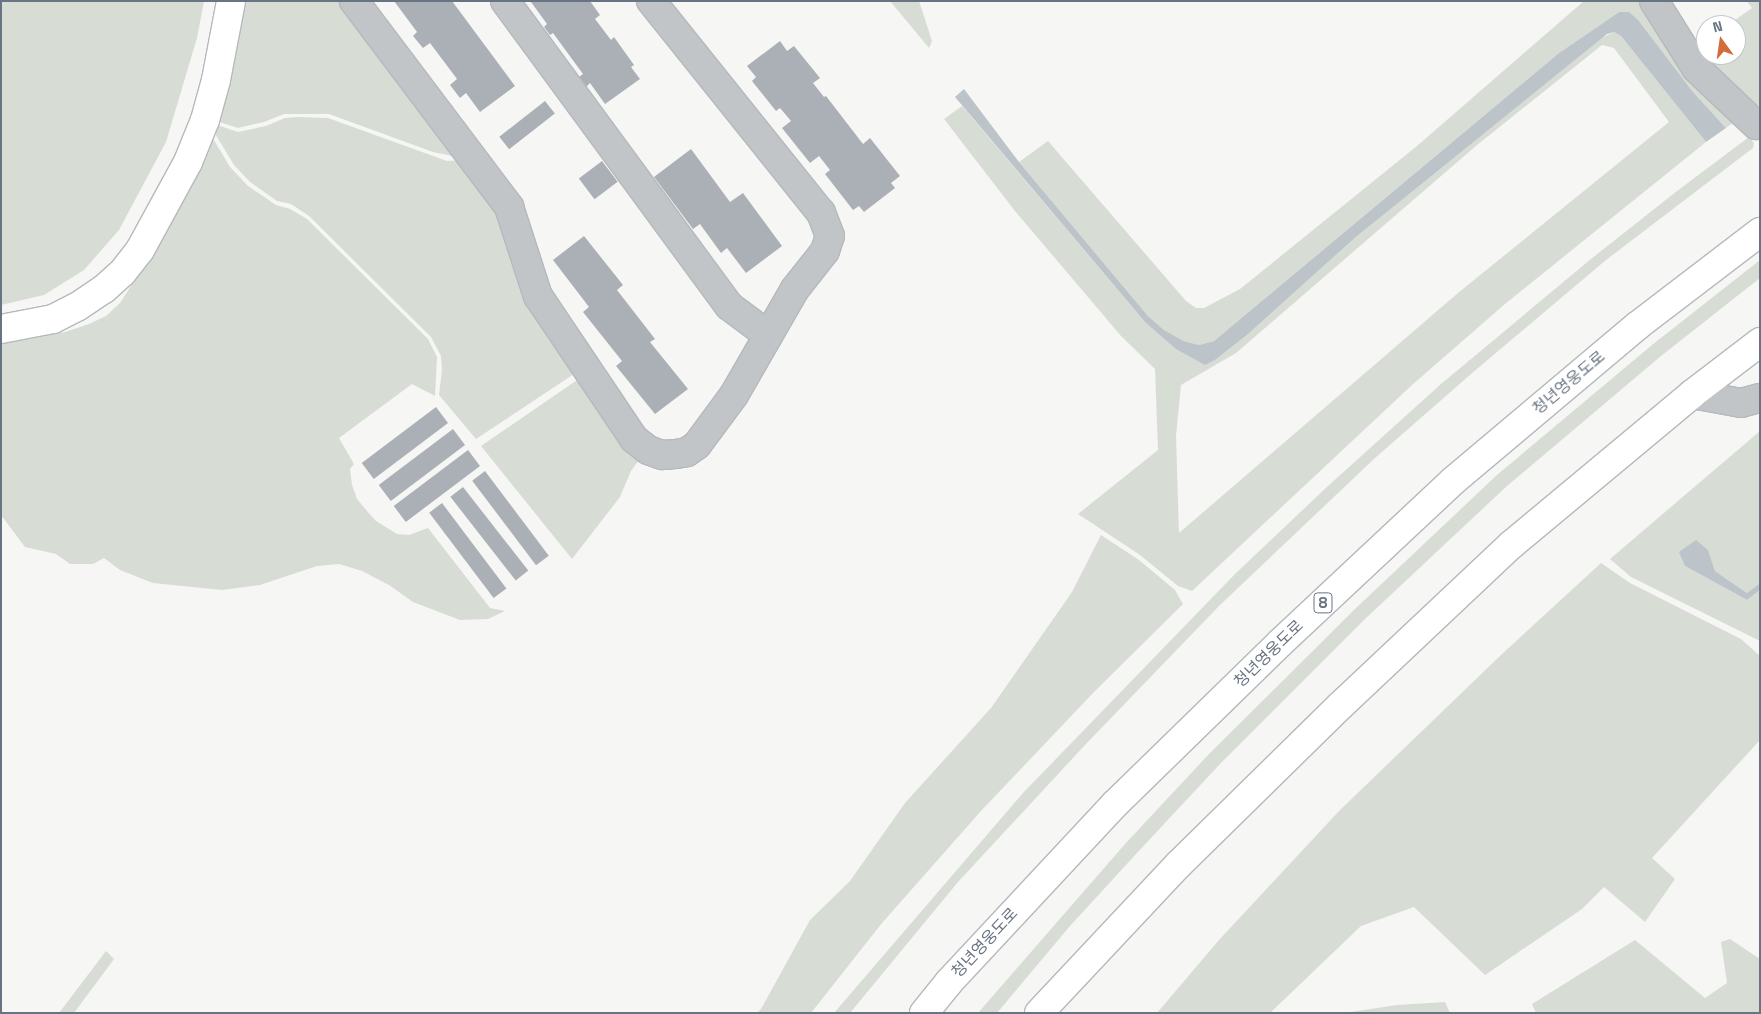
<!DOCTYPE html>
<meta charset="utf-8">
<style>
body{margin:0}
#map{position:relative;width:1761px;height:1014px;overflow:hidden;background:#f6f6f4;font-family:"Space Grotesk","Noto Sans KR",sans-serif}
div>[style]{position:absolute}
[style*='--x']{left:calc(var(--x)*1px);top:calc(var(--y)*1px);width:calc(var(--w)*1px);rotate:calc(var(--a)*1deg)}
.green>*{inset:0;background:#d7ddd5}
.water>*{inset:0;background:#bcc4c9}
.building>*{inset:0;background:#aab0b5;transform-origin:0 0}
.roads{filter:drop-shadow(1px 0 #b5b9bd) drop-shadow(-1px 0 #b5b9bd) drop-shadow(0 1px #b5b9bd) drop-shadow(0 -1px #b5b9bd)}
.street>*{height:28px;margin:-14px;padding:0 14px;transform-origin:14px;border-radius:14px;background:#c2c5c8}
.secondary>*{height:28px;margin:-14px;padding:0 14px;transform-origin:14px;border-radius:14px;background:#fff}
.highway>*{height:28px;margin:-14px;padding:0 14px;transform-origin:14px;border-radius:14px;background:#fff}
span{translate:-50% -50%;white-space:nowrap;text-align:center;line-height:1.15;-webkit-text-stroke:5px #fff;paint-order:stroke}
.shield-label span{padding:1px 4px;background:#fff;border:1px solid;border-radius:4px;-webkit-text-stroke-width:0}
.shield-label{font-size:15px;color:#687481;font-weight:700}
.street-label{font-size:16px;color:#687481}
.frame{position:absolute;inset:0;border:2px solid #687481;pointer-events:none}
.north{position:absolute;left:1696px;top:15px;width:50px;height:50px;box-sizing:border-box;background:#fff;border:1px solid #c3c7cd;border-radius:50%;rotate:346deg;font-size:14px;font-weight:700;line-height:20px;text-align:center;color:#687481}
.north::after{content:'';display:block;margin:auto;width:18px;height:22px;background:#d26c38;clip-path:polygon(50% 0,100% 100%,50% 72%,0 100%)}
</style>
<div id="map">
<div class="green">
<i style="clip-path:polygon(1px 1px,204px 1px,197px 38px,166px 142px,119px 230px,84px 270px,44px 295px,1px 305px)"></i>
<i style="clip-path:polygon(238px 1px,344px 1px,457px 157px,433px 152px,329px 114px,284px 114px,264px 122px,238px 128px,210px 119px)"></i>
<i style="clip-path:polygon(890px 1px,919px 1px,932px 41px,929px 48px)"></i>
<i style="clip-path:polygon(1584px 1px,1639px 1px,1672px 54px,1737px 120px,1726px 128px,1619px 12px,1559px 53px,1214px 341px,1199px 345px,1184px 341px,1164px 330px,1148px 316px,1019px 162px,1048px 141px,1186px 301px,1196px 308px,1204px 308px,1240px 289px,1417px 146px)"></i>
<i style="clip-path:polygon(1747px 1px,1760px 1px,1760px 105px,1754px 106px,1690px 52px,1706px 41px,1706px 55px,1736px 55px,1736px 25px,1728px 25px,1752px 8px)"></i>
<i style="clip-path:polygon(evenodd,1614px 32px,1621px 36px,1706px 142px,1505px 304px,1412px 385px,1192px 591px,1178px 586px,1140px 555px,1078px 514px,1158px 450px,1155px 369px,1121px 336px,1015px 211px,944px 119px,962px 106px,1145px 322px,1215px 360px,1247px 335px,1357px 236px,1466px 146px,1595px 41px,1614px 32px,1602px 45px,1614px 48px,1669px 122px,1458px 293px,1179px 533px,1176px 436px,1181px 385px,1236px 353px,1477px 145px,1602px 45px)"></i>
<i style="clip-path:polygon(298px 117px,328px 118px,447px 161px,463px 160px,501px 210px,577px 372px,476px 439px,439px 395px,442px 370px,441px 356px,431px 337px,309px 216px,291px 204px,277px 201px,250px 182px,234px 165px,208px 122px,238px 132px,266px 126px,285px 118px)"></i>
<i style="clip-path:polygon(208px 130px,230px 167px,248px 186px,276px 205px,290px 209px,307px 219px,428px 339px,437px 357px,435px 396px,412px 384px,339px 438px,354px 464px,350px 469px,352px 485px,357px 499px,367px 511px,376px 521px,397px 534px,409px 535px,428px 528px,490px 608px,505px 611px,488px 619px,460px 620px,413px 602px,389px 585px,362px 571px,339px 564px,317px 566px,260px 585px,222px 590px,153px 583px,120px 570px,104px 558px,93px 564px,70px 564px,56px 554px,25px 547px,1px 515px,1px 342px,65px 332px,89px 324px,106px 316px,120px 303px,153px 251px)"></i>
<i style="clip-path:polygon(1749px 137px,1754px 143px,1753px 148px,1606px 260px,1471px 374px,1375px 458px,1219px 606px,1085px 745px,958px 882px,850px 1013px,834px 1013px,1023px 793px,1235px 574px,1328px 486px,1441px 384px,1591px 259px,1677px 191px)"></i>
<i style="clip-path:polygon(1760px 260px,1760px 278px,1661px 356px,1507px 486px,1365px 619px,1220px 764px,1136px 854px,1070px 926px,997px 1013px,978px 1013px,1125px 844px,1209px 754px,1355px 609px,1497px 475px,1652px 345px)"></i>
<i style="clip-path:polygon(580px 378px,644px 453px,631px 471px,620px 497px,572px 559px,481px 446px)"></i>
<i style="clip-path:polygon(1760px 431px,1760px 583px,1747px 593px,1715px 571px,1708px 551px,1685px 566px,1747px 600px,1760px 590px,1760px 641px,1631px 577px,1610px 559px)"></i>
<i style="clip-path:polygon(1101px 535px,1139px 560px,1175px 590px,1183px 604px,1094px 692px,981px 811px,882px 923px,811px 1013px,757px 1013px,761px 1009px,810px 920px,850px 881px,905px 803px,991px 708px,1072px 592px)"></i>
<i style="clip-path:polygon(1601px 563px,1630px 583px,1741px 639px,1760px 656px,1760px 740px,1652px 858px,1675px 879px,1645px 922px,1604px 887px,1582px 909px,1485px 975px,1414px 907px,1361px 926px,1270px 1013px,1157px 1013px,1219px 940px,1339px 811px,1501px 655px)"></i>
<i style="clip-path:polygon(1730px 939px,1760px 959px,1760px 1013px,1536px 1013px,1532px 1004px,1635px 940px,1705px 998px,1727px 983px,1721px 942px)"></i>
<i style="clip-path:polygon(106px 951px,114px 959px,74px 1013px,59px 1013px)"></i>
<i style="clip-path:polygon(1445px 1002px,1450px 1013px,1344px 1013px,1397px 1005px)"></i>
</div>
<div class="water">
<i style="clip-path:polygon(1619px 12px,1629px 12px,1638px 20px,1692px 91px,1726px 128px,1706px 142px,1621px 36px,1614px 32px,1607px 34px,1357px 236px,1247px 335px,1215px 360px,1205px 365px,1176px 349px,1145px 322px,955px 97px,964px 89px,1019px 162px,1148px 316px,1164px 330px,1184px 341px,1199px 345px,1214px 341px,1559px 53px)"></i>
<i style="clip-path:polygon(1696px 540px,1708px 550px,1715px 571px,1747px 593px,1760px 583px,1760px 590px,1747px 600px,1685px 566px,1679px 552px)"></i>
</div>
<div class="building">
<i style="clip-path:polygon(394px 1px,452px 1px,515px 86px,480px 112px,466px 93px,460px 98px,450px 85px,457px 79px,430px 43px,423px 48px,413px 36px,417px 32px)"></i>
<i style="clip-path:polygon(533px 1px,590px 1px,600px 15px,595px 19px,611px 40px,614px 37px,634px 65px,631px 67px,640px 79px,605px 104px,590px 83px,586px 87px,579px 77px,583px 74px,553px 33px,550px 35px,544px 27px,547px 24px,531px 2px)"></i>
<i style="clip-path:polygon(780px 41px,787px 51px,794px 46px,820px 78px,813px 83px,824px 97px,826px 96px,863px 144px,870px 138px,900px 176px,891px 183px,895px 188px,864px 212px,859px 206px,853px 210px,825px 174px,830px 170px,819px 156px,810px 163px,782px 128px,791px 121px,780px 108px,776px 111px,752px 81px,756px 77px,747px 66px)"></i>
<i style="left:545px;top:101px;width:16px;height:58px;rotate:52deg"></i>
<i style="clip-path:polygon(691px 149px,730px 202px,743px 193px,782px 246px,746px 273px,727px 248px,721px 253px,700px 224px,693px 229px,654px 177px)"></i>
<i style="left:602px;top:161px;width:26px;height:29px;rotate:53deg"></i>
<i style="clip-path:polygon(584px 236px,623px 285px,617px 290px,655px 339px,650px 342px,688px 389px,655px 414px,616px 366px,622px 361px,583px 312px,589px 307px,553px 260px)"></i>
<i style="left:436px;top:407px;width:20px;height:93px;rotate:53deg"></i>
<i style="left:453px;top:429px;width:20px;height:93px;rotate:53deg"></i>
<i style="left:468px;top:450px;width:20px;height:93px;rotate:53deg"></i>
<i style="left:485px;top:471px;width:106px;height:16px;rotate:53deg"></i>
<i style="left:463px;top:487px;width:106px;height:16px;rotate:52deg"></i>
<i style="left:442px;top:503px;width:107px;height:16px;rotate:53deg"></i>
</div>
<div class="roads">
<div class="street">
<i style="--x:354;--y:1;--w:258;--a:53"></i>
<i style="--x:509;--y:207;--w:94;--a:72"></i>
<i style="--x:538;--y:296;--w:172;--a:56.1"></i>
<i style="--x:634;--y:439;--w:18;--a:38"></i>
<i style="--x:648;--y:450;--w:15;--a:20"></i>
<i style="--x:662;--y:455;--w:14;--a:-4"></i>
<i style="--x:676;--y:454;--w:11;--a:-10"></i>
<i style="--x:687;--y:452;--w:12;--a:-35"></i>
<i style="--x:697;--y:445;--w:62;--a:-53.5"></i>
<i style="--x:734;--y:395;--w:122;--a:-60.1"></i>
<i style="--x:795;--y:289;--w:48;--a:-51.7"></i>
<i style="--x:825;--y:251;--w:16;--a:-72"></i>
<i style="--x:830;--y:236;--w:25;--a:-111"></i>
<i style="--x:821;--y:213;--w:272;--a:-128.7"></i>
<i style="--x:505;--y:1;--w:378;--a:53.7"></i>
<i style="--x:729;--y:306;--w:49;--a:36.6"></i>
<i style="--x:1654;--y:1;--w:79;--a:57.9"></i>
<i style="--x:1696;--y:68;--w:83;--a:43.5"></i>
<i style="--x:1692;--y:394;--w:50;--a:10.4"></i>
<i style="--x:1741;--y:403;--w:20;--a:-15"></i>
</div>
<div class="secondary">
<i style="--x:1;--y:329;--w:53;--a:-10.9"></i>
<i style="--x:53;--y:319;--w:27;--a:-27"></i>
<i style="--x:77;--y:307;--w:32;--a:-34"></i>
<i style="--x:104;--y:289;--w:24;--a:-42"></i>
<i style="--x:122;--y:273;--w:29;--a:-52"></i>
<i style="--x:140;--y:250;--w:100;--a:-61.4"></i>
<i style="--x:188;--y:162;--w:45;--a:-68"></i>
<i style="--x:205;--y:120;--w:41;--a:-74.6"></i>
<i style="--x:216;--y:80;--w:80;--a:-79.2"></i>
</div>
<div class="highway">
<i style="--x:924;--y:1013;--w:40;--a:-51"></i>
<i style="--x:949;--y:982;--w:243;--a:-47"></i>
<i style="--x:1115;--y:804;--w:231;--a:-44.3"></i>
<i style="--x:1280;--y:643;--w:237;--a:-43.1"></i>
<i style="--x:1453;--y:481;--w:241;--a:-40.1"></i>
<i style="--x:1637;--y:326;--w:155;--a:-37.4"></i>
<i style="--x:1039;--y:1013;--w:203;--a:-46.8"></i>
<i style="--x:1178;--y:865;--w:227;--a:-44.5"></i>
<i style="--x:1340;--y:706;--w:235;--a:-43.3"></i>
<i style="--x:1511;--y:545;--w:236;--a:-39.8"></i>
<i style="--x:1692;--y:394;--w:86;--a:-37.4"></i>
</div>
</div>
<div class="shield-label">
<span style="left:1323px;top:603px">8</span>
</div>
<div class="street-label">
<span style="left:1569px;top:383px;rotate:-40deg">청년영웅도로</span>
<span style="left:1269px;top:654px;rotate:-44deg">청년영웅도로</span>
<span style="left:985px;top:943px;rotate:-47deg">청년영웅도로</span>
</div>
<div class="frame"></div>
<div class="north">N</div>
</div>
